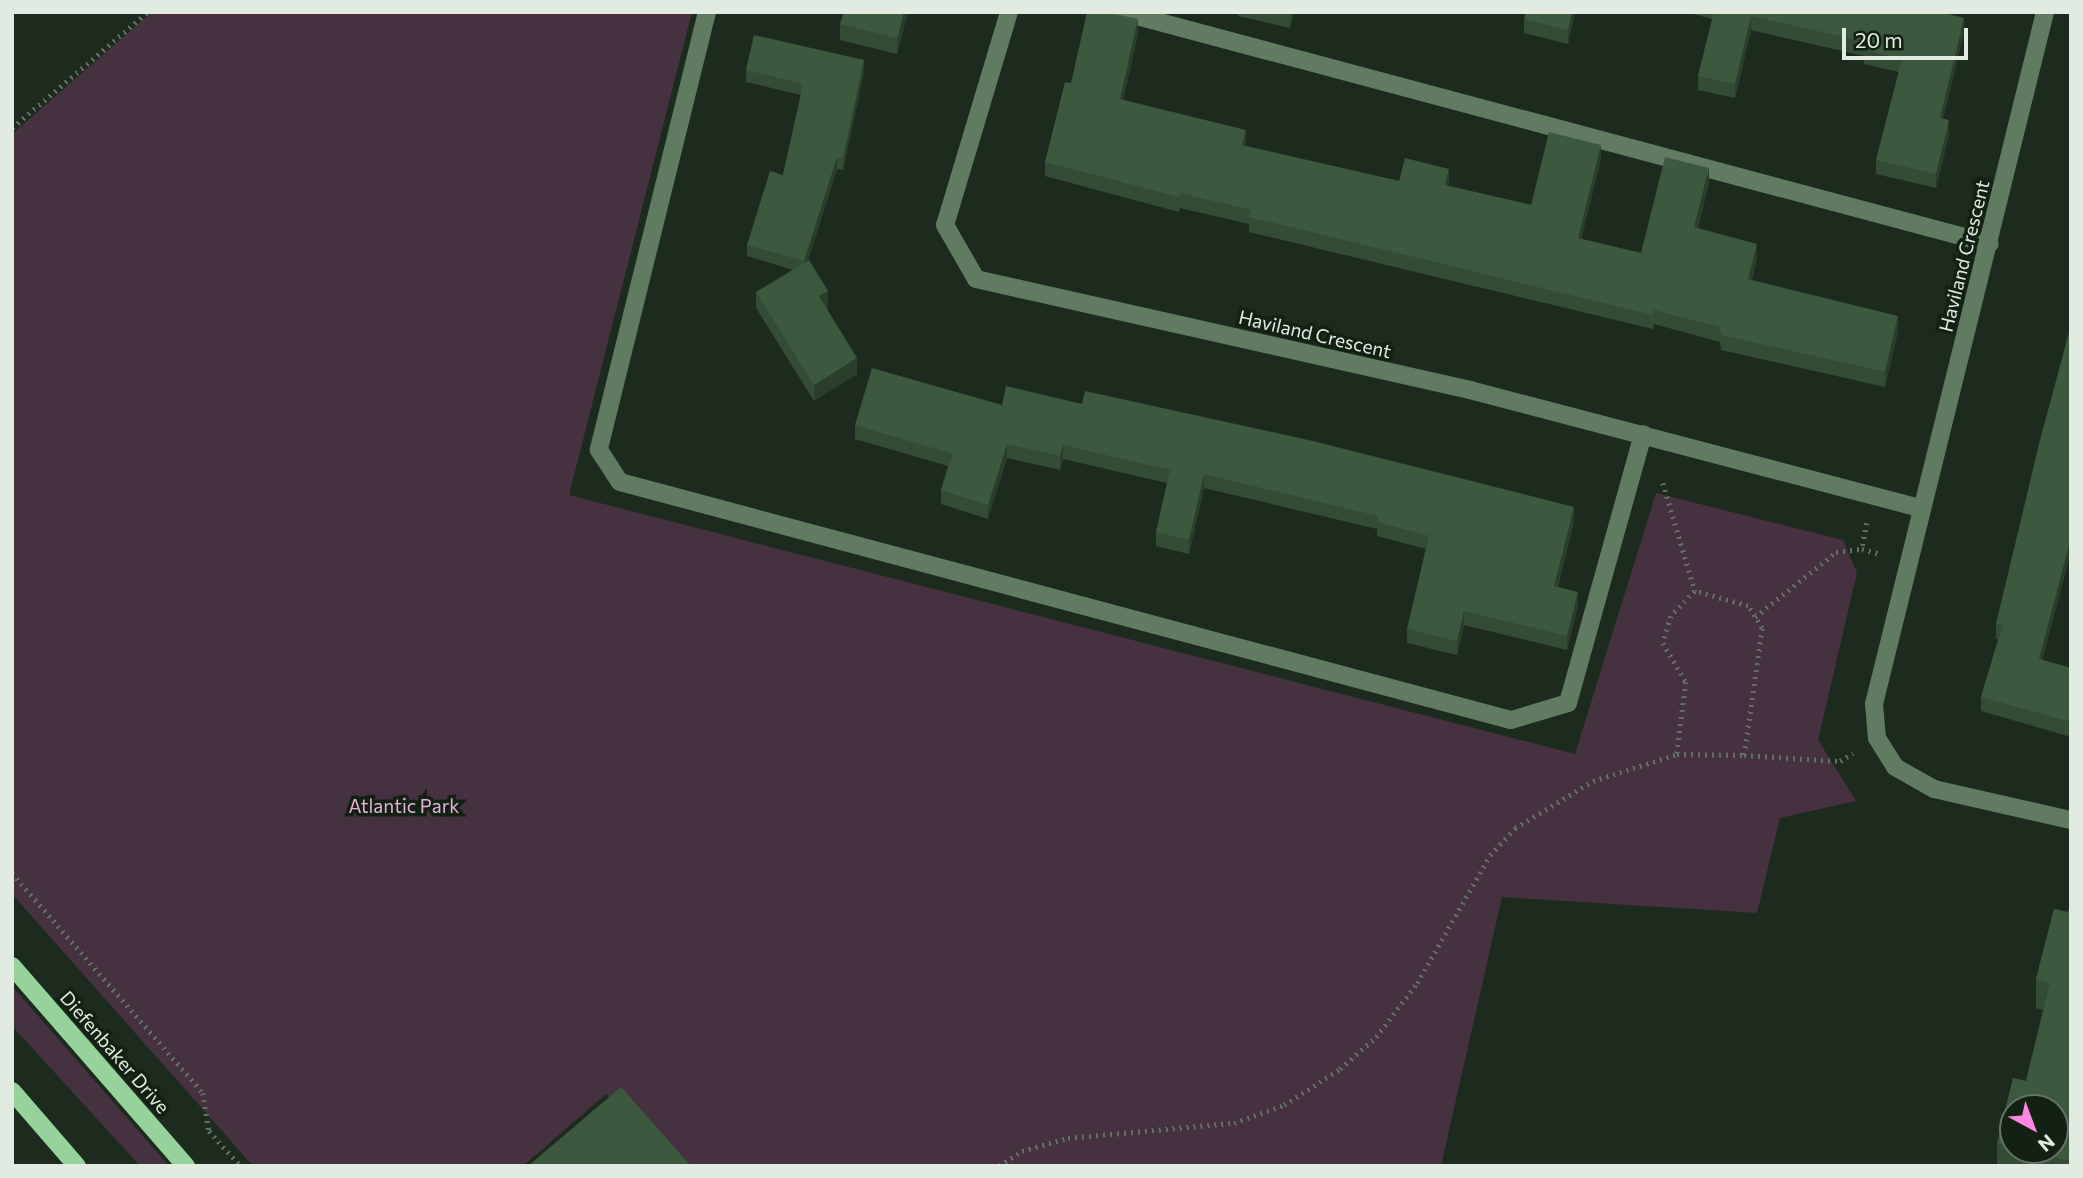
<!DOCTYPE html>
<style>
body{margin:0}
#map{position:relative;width:2083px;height:1178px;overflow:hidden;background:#1c2b1d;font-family:Commissioner,sans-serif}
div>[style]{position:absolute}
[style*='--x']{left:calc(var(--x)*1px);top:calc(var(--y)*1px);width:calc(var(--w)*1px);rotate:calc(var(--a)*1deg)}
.green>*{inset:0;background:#453140}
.path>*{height:4.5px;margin-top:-2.25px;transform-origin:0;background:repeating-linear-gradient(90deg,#626f62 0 2px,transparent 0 7px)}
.minor>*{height:18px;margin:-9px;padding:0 9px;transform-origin:9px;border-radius:9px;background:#607b61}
.major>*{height:18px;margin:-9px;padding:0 9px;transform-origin:9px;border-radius:9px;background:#97d19b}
.wall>*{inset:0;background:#344c35}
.shaded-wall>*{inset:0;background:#2a3e2b}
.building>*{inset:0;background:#3c583e}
span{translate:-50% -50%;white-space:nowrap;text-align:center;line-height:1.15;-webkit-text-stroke:7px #132114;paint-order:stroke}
.street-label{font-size:19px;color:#e1ebe1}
.park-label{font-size:19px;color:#e9b1da}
.frame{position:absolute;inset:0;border:14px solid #e1ebe1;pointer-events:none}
.north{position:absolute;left:1999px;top:1094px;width:70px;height:70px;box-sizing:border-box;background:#132114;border:2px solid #657266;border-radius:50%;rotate:139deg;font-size:19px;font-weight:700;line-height:28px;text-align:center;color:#e1ebe1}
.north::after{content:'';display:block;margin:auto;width:24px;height:32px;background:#fd86e2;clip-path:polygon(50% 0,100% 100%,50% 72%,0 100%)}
.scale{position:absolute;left:1842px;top:28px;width:126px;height:32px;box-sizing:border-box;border:4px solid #e1ebe1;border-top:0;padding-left:9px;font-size:21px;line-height:24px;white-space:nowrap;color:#e1ebe1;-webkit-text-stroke:5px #132114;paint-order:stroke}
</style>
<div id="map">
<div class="green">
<i style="clip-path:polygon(152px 12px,692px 12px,569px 495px,1575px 754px,1656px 493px,1843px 540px,1857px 573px,1818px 740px,1856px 801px,1780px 818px,1757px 913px,1502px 897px,1441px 1166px,668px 1166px,606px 1094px,523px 1166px,253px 1166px,12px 894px,12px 134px)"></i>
<i style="clip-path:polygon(12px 986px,169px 1166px,140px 1166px,12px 1026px)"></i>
</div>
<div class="path">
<i style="--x:12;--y:128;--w:179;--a:-40.5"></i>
<i style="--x:1663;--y:483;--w:113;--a:73.5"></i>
<i style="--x:1867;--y:523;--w:26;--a:101"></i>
<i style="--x:1862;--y:549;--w:20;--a:15"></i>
<i style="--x:1755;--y:617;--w:104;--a:-38.7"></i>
<i style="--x:1836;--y:552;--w:26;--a:-7"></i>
<i style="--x:1744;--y:755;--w:96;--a:3.6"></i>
<i style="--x:1840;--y:761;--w:15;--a:-32"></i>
<i style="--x:12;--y:873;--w:291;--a:49"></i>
<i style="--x:203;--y:1093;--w:38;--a:81"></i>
<i style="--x:209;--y:1131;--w:47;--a:47.6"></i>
<i style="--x:999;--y:1166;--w:27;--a:-33"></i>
<i style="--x:1022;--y:1151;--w:48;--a:-15.8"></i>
<i style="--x:1068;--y:1138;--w:167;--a:-5.2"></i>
<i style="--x:1234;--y:1123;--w:53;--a:-19.8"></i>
<i style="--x:1284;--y:1105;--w:67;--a:-32.7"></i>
<i style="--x:1340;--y:1069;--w:48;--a:-41.6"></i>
<i style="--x:1376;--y:1037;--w:68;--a:-52.8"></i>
<i style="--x:1417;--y:983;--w:147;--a:-60.3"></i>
<i style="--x:1490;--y:855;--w:37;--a:-47"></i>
<i style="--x:1515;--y:828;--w:91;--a:-31.1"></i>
<i style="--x:1593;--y:781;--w:88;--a:-17.8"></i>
<i style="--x:1677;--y:754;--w:67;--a:0.9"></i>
<i style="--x:1744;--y:755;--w:128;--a:-81.9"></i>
<i style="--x:1762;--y:628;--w:26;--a:-122"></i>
<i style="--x:1748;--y:606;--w:55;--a:-164.2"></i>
<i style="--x:1695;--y:591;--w:35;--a:134"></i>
<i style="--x:1671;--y:616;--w:28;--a:107"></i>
<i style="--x:1663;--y:643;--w:45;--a:59.5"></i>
<i style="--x:1686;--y:682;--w:73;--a:97.1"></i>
</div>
<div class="minor">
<i style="--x:707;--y:12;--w:451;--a:103.9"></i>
<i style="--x:599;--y:450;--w:38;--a:57"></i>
<i style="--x:620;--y:482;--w:922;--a:14.96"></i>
<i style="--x:1511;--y:720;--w:59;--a:-16.6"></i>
<i style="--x:1568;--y:703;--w:279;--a:-74.4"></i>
<i style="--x:1009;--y:12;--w:222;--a:106.7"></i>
<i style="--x:945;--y:225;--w:62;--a:60.1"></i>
<i style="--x:976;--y:279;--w:506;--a:12.66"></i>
<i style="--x:1470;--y:390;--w:465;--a:14.7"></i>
<i style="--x:1122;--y:12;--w:898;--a:14.96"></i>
<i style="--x:2045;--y:12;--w:713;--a:103.88"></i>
<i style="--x:1874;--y:704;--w:34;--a:85"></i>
<i style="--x:1877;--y:738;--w:34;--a:58"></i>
<i style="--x:1895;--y:767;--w:45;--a:29.4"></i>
<i style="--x:1934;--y:789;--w:140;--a:12.8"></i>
</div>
<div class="major">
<i style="--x:12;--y:966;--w:265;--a:49"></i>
<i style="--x:12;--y:1091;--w:99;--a:49.1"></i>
</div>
<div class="wall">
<i style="clip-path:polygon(844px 12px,908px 12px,897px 54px,840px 40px,840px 24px)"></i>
<i style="clip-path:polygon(1238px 12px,1294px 12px,1290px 28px,1238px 16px)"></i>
<i style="clip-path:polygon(1526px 12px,1575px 12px,1568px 44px,1524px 33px,1524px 19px)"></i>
<i style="clip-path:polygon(1686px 12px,1940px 12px,1964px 32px,1943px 119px,1949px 135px,1936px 188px,1876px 174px,1876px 160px,1899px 72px,1864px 64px,1864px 56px,1751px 30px,1735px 98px,1698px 90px,1698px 76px,1712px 19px)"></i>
<i style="clip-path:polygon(1138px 34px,1123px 100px,1245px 146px,1399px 181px,1449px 183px,1448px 186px,1531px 205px,1601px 159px,1581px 239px,1641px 253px,1709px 183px,1698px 228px,1757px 258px,1752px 280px,1898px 331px,1885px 387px,1721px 350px,1720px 342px,1654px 324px,1653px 329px,1249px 232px,1249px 224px,1180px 208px,1179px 212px,1045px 176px,1045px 162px,1071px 83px)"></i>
<i style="clip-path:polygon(746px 70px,864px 72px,843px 170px,837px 169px,808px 261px,828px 307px,826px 307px,857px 374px,814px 401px,756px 308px,756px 292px,794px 270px,747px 256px,747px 245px,783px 175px,801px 95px,746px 82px)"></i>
<i style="clip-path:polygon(2071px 325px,2071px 551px,2042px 660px,2071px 668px,2071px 737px,1981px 711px,1981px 697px,1998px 639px,1996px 639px,1996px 624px)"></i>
<i style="clip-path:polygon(1002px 405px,1574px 521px,1558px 587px,1578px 606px,1567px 650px,1464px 625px,1457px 655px,1407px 643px,1407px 629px,1426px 549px,1377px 536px,1377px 529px,1204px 488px,1189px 554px,1156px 546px,1156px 532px,1167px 483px,1063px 459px,1060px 470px,1007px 458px,988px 519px,941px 504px,941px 490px,948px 466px,855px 439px,855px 425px)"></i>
<i style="clip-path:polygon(evenodd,2071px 900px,2071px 1166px,1997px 1166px,1997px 1143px,2013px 1078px,2026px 1081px,2043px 1010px,2036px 1008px,2036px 979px,2054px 909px,2068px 912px,2071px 900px,2013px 1108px,2055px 1108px,2055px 1150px,2013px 1150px,2013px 1108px)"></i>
</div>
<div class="shaded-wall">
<i style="clip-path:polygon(904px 12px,908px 12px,897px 54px,897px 38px)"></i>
<i style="clip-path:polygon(1291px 12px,1294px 12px,1290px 28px)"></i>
<i style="clip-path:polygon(1572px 12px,1575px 12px,1568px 44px,1568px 30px)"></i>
<i style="clip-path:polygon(1751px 16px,1751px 30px,1735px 98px,1735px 84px)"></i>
<i style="clip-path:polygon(1964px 18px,1964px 32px,1940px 132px,1940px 118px)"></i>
<i style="clip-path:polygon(1138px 19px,1138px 34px,1120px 114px,1120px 99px)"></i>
<i style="clip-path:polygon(864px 60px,864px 72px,843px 170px,843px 159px)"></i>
<i style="clip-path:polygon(1949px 120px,1949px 135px,1936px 188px,1936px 174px)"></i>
<i style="clip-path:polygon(1246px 130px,1246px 145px,1242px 160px,1242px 145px)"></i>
<i style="clip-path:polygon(1601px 145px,1601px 159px,1578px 253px,1578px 238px)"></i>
<i style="clip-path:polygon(837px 157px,837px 169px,804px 273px,804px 261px)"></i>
<i style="clip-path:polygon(1709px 168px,1709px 183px,1694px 242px,1694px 227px)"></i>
<i style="clip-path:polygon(1449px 169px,1449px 183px,1445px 200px,1445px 185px)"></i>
<i style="clip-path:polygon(1757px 244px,1757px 258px,1748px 294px,1748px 279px)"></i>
<i style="clip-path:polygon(828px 291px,828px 307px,819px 312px,819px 296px)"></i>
<i style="clip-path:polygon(1898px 316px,1898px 331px,1885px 387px,1885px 372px)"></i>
<i style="clip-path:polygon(857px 358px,857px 374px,814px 401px,814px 385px)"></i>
<i style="clip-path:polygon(1007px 444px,1007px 458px,988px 519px,988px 505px)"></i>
<i style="clip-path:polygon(1063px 445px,1063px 459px,1060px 470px,1060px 456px)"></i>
<i style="clip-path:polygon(1204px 474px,1204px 488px,1189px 554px,1189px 540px)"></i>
<i style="clip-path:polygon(1574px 507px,1574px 521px,1554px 600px,1554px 586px)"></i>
<i style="clip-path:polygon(2071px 537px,2071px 551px,2039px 674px,2039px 659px)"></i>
<i style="clip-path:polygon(1578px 592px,1578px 606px,1567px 650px,1567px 636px)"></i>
<i style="clip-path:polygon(1464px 611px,1464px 625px,1457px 655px,1457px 641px)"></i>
</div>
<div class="building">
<i style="clip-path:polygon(844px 12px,904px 12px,897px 38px,840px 24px)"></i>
<i style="clip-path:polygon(1087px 12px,1106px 12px,1138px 19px,1120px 99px,1246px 130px,1242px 145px,1399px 181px,1405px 158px,1449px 169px,1445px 185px,1531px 205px,1549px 132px,1601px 145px,1578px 238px,1641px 253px,1665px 157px,1709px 168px,1694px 227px,1757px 244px,1748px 279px,1898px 316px,1885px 372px,1721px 335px,1720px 327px,1654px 310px,1653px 315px,1249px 217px,1251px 210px,1180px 193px,1179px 197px,1045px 162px,1065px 82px,1071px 83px)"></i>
<i style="clip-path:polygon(1526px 12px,1572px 12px,1568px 30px,1524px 19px)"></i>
<i style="clip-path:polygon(1714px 12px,1940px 12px,1964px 18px,1940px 118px,1949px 120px,1936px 174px,1876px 160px,1902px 59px,1864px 50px,1866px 42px,1751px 16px,1735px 84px,1698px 76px)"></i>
<i style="clip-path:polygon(754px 35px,864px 60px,843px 159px,837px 157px,804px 261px,747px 245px,770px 171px,783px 175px,803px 84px,746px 70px)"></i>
<i style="clip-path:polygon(809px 260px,828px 291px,819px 296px,857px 358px,814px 385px,756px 292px)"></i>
<i style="clip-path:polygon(2071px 325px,2071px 537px,2039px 659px,2071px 668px,2071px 722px,1981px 697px,2003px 625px,1996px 624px,2040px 440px)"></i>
<i style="clip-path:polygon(872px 368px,1002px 405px,1006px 386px,1082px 404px,1085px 391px,1313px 441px,1574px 507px,1554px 586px,1578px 592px,1567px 636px,1464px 611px,1457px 641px,1407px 629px,1429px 536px,1377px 522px,1378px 516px,1204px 474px,1189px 540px,1156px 532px,1170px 470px,1063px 445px,1060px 456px,1007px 444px,988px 505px,941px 490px,953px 454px,855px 425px)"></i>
<i style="clip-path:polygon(2071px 900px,2071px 1161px,2024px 1150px,2055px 1150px,2055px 1108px,2013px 1108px,2013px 1147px,1997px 1143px,2013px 1078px,2026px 1081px,2050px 983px,2036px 979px,2054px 909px,2068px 912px)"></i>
<i style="clip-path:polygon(621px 1087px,691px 1166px,528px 1166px)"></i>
</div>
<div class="street-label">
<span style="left:1964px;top:256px;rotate:-76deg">Haviland Crescent</span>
<span style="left:1315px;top:334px;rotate:13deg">Haviland Crescent</span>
<span style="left:115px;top:1052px;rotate:49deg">Diefenbaker Drive</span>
</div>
<div class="park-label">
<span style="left:404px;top:806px">Atlantic Park</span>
</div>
<div class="frame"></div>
<div class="north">N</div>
<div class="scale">20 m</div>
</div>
